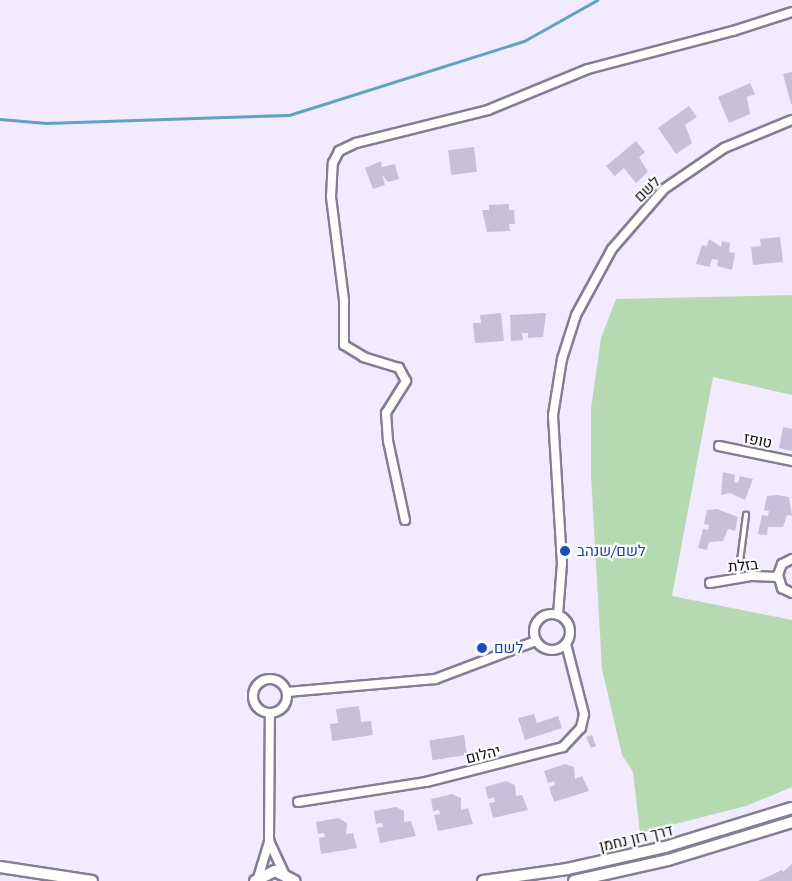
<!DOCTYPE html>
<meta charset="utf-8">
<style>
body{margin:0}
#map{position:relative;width:792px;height:881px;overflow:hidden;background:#f2eaff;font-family:"PT Sans",Heebo,sans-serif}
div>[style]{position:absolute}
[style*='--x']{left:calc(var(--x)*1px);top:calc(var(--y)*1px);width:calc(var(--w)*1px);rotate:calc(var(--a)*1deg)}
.green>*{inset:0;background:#b5d9b1}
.stream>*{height:3px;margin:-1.5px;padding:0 1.5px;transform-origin:1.5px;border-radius:1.5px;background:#60a3be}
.building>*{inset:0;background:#c6c0d9;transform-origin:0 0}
.roads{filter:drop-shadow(2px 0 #857d93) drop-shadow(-2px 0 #857d93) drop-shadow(0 2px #857d93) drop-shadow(0 -2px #857d93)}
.lane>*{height:4px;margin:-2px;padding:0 2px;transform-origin:2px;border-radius:2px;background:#fff}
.street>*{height:8px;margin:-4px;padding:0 4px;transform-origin:4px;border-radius:4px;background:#fff}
.street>.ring{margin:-4px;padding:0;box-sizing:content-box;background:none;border:8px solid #fff;border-radius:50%}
.secondary>*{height:10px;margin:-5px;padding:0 5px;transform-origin:5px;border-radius:5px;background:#fff}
.dots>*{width:16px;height:16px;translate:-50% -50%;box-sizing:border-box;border:3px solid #fcfcfc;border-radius:50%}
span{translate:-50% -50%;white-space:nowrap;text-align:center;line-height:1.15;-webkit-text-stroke:4.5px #fcfcfc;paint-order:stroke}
.street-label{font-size:15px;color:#0d0a12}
.transit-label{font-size:15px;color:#164399}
.left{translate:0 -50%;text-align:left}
</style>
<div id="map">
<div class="green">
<i style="clip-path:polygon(792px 295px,792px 395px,713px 377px,672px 596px,792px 620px,792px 787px,746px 806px,640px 833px,633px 772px,622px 755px,602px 669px,591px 476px,591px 409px,601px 338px,616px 299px)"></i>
</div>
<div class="stream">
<i style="--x:0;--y:119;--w:46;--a:5"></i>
<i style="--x:46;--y:123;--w:243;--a:-1.9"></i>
<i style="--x:289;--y:115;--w:246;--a:-17.5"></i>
<i style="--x:524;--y:41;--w:84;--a:-29.3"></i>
</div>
<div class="building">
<i style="clip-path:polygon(792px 72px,792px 104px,791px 104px,783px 74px)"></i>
<i style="clip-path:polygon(750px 83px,755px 94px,747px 97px,750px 114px,729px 123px,718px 97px)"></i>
<i style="clip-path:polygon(689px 106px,697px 117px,685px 125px,692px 143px,676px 154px,658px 128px)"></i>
<i style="clip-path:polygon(636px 141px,645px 152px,639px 157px,648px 172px,636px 183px,624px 168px,615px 176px,606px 166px)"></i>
<i style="left:474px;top:147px;width:25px;height:26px;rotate:83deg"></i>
<i style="clip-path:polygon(381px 161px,382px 167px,395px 164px,399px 179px,388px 182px,382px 175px,385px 185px,373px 189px,365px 168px)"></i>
<i style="clip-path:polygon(509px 204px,509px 210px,514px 210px,515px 224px,509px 224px,510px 231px,487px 232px,482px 210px,489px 210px,489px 205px)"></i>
<i style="clip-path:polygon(780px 237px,783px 262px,753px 265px,751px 247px,761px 246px,760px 239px)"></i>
<i style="clip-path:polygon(709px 239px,721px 247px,722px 241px,730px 243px,729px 252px,735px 253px,732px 270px,717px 266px,718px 260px,712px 259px,710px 267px,696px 264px,702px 245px,707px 246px)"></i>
<i style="clip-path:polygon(501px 313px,504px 341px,475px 343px,473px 323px,481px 323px,480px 315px)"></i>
<i style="clip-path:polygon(546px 313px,543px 337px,528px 338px,528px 333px,522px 333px,523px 340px,511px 341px,510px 315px)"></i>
<i style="clip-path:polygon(783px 427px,792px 429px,792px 451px,779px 448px)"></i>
<i style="clip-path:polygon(723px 472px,735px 475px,734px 482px,738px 483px,740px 476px,753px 479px,745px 500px,730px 493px,721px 495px)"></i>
<i style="clip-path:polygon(777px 495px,789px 497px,792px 516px,787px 515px,783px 527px,768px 527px,767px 535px,758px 534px,762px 515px,768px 516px,769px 511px,764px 510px,767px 496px)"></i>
<i style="clip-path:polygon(717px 509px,738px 517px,735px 531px,728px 529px,723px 541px,709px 542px,707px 550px,698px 548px,703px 529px,708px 530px,709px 525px,704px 524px,707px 510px)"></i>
<i style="clip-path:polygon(359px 706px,361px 722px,371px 721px,373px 735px,332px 741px,330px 724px,338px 723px,336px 709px)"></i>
<i style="clip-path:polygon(534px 714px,537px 723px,558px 716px,562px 728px,525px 740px,518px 718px)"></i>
<i style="left:464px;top:735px;width:20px;height:35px;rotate:81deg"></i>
<i style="clip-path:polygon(592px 735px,596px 746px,591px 748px,586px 737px)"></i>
<i style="clip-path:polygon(565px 764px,574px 767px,575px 779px,582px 776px,589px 791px,554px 802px,549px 787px,555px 785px,554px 781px,548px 783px,544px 771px)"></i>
<i style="clip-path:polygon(506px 781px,515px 785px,516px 796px,522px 795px,528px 810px,493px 818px,489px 803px,495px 802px,494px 797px,488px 799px,485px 787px)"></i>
<i style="clip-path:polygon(452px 794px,461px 798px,461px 810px,468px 808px,473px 824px,438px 831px,434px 815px,440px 814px,439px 810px,433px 811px,431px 799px)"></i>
<i style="clip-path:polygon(396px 807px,404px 811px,404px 822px,411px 821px,416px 836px,380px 843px,377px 828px,383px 827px,382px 823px,376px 824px,374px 811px)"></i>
<i style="clip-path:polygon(338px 818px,347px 823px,346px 834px,353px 833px,357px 848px,321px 854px,319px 838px,325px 837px,324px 833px,318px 834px,316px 822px)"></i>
<i style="clip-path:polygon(792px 864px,792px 881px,758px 881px,782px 870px,783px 872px)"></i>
</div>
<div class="roads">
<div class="lane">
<i style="--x:738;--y:577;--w:63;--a:-82.6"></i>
</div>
<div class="street">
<i style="--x:719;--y:446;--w:75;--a:11.6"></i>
<i style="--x:405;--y:520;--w:81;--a:-102.1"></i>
<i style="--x:388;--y:441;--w:28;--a:-94"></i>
<i style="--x:386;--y:413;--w:38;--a:-58"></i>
<i style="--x:406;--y:381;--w:15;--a:-118"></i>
<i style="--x:399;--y:368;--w:37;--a:-163"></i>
<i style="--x:364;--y:357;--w:23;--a:-149"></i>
<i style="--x:344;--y:345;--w:45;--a:-90"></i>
<i style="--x:344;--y:300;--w:104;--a:-97.2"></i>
<i style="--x:331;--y:197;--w:34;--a:-87"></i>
<i style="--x:333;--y:163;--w:13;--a:-63"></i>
<i style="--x:339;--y:151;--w:19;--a:-25"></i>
<i style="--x:356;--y:143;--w:136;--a:-14"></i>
<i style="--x:488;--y:110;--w:108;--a:-22.3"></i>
<i style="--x:588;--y:69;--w:150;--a:-14.7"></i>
<i style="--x:733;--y:31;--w:62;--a:-17.9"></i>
<i style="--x:792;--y:559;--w:11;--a:153"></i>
<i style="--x:782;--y:564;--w:12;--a:110"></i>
<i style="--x:778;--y:575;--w:14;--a:73"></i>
<i style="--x:782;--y:588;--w:11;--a:27"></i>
<i style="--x:710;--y:583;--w:43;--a:-9.5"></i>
<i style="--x:752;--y:576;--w:26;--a:2"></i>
<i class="ring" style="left:534px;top:614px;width:28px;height:28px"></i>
<i style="--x:558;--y:615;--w:52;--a:-85.6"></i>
<i style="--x:562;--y:563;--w:148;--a:-93.5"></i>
<i style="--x:553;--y:415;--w:57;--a:-80.9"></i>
<i style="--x:562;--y:359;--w:46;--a:-72.3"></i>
<i style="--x:576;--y:315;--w:75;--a:-61.4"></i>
<i style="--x:612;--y:249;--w:79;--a:-49.1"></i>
<i style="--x:664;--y:189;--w:73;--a:-34.3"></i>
<i style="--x:724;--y:148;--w:74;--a:-22.4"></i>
<i class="ring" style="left:253px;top:679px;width:26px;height:26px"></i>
<i style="--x:287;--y:692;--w:149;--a:-5"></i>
<i style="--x:435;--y:679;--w:108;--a:-20.6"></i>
<i style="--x:298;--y:802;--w:130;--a:-8.9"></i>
<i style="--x:426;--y:782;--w:141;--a:-14.3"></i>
<i style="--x:563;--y:747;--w:26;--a:-47"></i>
<i style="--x:581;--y:728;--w:14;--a:-78"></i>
<i style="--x:584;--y:714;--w:72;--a:-104.4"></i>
<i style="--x:269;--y:841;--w:35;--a:65"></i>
<i style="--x:258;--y:878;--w:39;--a:-73"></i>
<i style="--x:269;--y:841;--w:128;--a:-89.6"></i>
</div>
<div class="secondary">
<i style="--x:0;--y:867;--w:93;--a:8.7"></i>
<i style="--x:255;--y:881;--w:22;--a:-27"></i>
<i style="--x:275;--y:871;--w:22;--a:27"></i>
<i style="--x:483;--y:881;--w:85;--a:-8.1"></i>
<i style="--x:567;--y:869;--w:100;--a:-12.7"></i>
<i style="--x:665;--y:847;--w:133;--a:-17.1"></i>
<i style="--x:574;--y:881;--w:96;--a:-12.6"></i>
<i style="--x:668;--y:860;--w:130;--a:-17"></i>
</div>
</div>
<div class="dots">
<i style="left:565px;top:551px;background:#1a4fb4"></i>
<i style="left:482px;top:648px;background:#1a4fb4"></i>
</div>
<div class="street-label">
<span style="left:647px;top:189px;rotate:-44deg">לשם</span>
<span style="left:758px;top:440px;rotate:12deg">טופז</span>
<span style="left:743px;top:565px;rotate:-5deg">בזלת</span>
<span style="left:483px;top:754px;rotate:-14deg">יהלום</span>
<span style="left:636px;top:838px;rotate:-13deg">דרך רון נחמן</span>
</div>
<div class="transit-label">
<span class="left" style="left:577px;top:551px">לשם/שנהב</span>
<span class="left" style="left:494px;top:648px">לשם</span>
</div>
</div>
